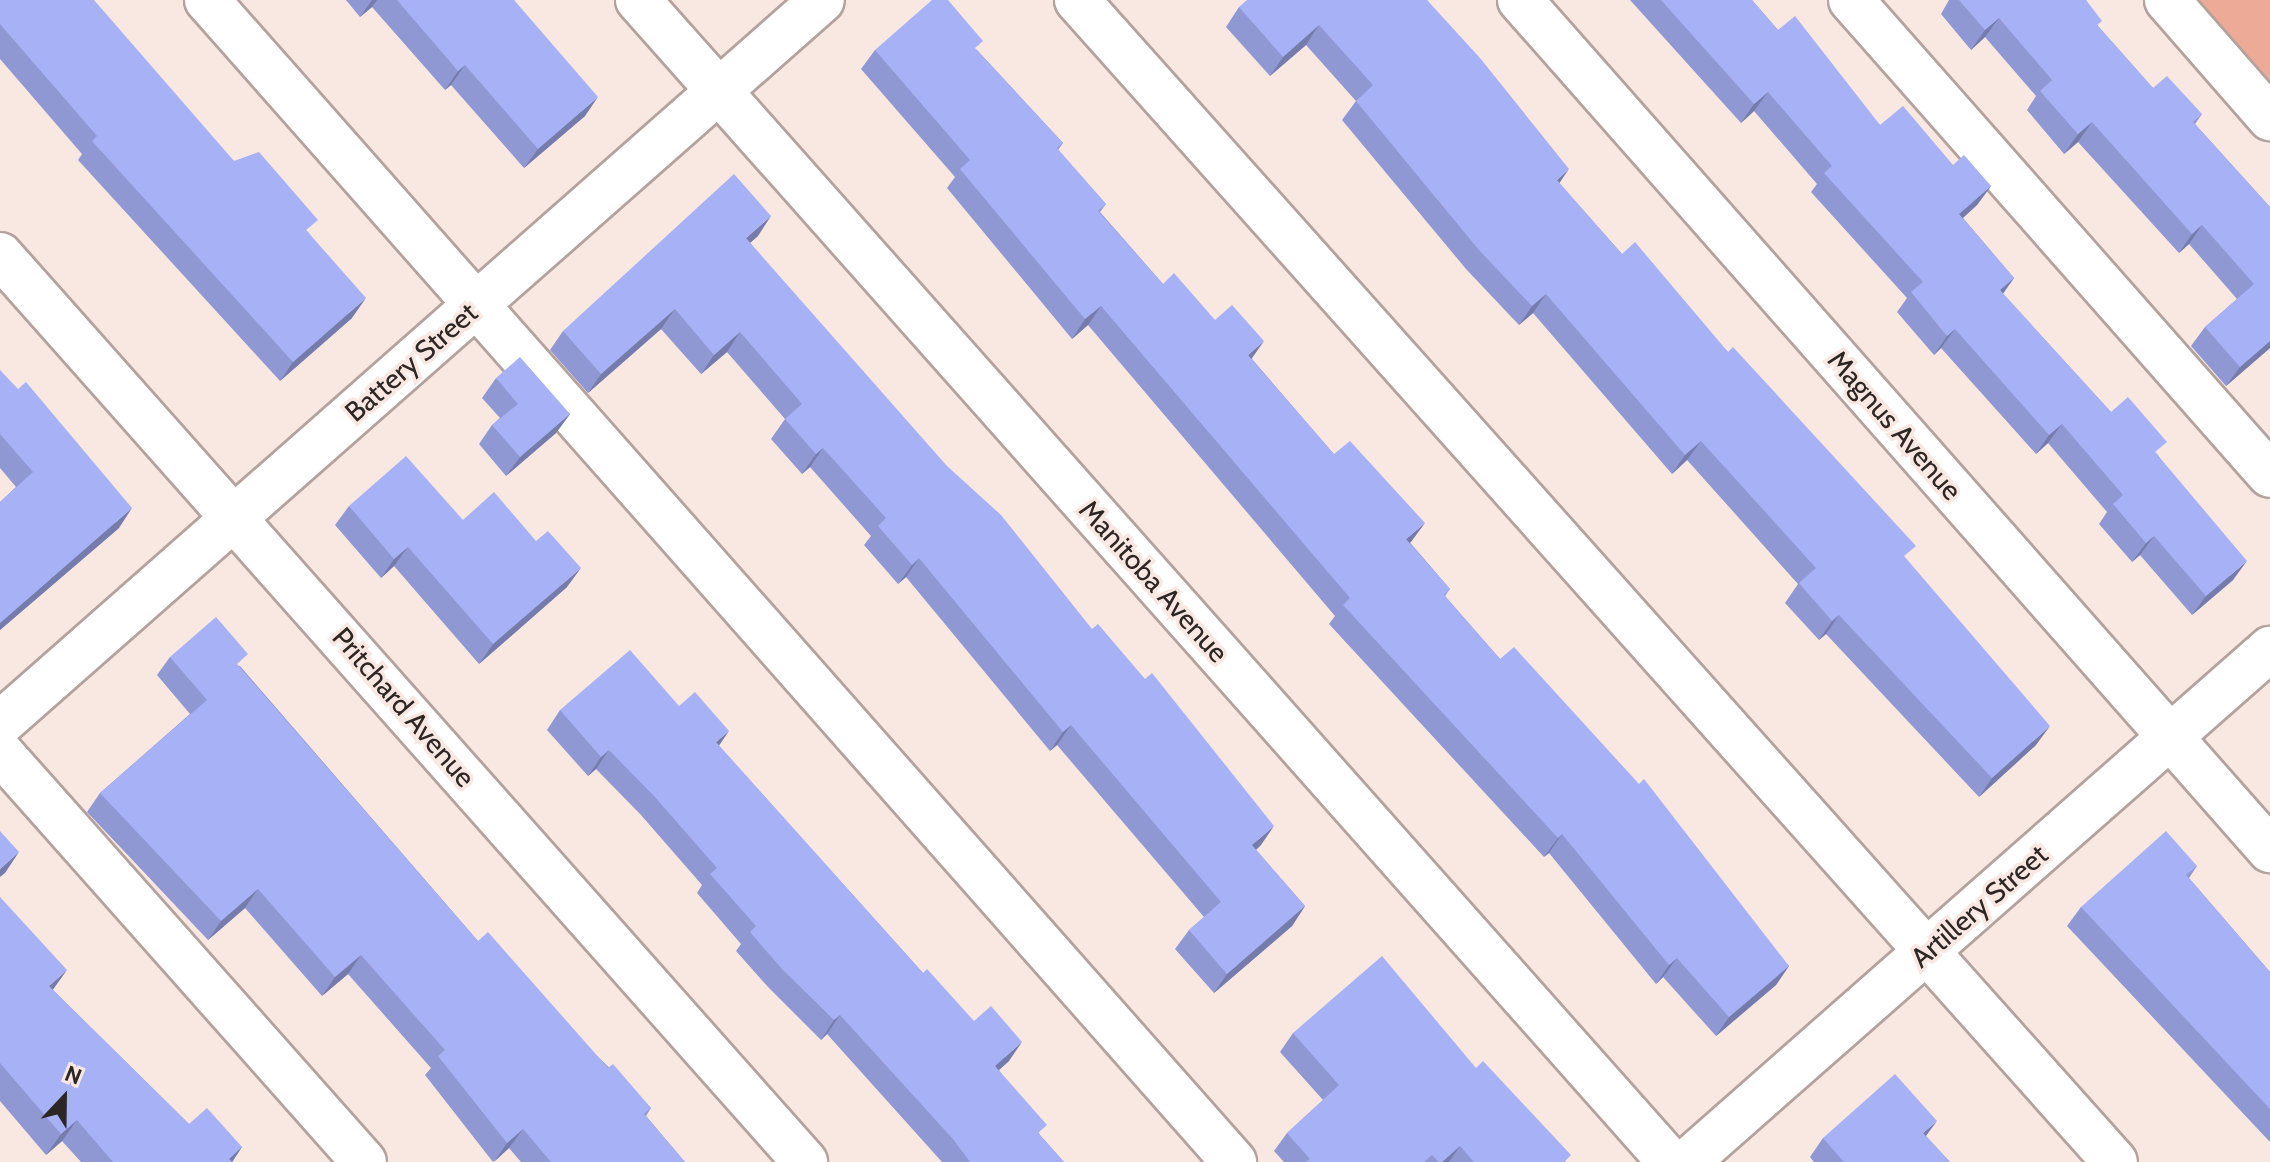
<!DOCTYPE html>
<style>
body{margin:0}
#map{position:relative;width:2270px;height:1162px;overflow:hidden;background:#f9e7e1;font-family:Cabin,sans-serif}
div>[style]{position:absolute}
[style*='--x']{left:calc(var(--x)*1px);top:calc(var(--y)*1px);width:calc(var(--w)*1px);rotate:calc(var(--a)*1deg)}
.green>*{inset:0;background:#edaa96}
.roads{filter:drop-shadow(2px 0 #b3a29d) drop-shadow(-2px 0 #b3a29d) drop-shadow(0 2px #b3a29d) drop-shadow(0 -2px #b3a29d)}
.minor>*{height:44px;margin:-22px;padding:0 22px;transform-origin:22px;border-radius:22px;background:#fff}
.wall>*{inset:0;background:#9098d4}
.shaded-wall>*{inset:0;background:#757cac}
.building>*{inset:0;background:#a7b1f6}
span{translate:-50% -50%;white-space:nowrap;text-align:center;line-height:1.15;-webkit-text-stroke:7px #f9e7e1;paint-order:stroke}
.street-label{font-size:28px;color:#2c2624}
.north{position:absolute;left:24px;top:1058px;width:80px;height:80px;-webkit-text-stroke:6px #f9e7e1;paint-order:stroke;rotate:22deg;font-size:22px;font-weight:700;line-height:32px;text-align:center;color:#2c2624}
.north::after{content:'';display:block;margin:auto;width:28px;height:36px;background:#2c2624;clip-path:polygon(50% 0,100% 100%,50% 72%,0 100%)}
</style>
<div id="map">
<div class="green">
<i style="clip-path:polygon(2199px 0,2270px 0,2270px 81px)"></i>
</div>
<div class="roads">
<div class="minor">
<i style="--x:207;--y:0;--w:1551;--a:48.53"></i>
<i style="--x:638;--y:0;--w:1554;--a:48.39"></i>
<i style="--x:1077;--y:0;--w:1558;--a:48.23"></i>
<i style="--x:1520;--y:0;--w:1134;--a:48.58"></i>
<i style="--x:1851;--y:0;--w:633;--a:48.58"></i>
<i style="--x:2167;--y:0;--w:157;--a:48.9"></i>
<i style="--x:0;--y:255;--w:1213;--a:48.41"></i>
<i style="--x:0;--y:724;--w:1095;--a:-41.37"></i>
<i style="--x:0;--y:752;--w:548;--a:48.4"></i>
<i style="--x:1687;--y:1162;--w:777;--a:-41.35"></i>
</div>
</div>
<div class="wall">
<i style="clip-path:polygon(0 0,234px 161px,309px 233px,352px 318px,280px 381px,78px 160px,82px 154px,0 59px)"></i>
<i style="clip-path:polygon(346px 0,514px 0,585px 116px,524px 168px,451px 85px,445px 90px,372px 7px,360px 17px)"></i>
<i style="clip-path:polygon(1427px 0,1559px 183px,1622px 254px,1728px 352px,1906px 559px,2036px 745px,1979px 797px,1826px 634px,1819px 640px,1785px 603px,1798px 584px,1687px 460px,1672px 474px,1533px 313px,1519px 325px,1466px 269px,1342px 120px,1356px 101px,1306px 45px,1270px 76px,1226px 27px,1239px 7px)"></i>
<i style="clip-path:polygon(1630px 0,1752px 0,1778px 30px,1880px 125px,1991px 186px,1977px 205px,1963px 218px,2014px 278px,2003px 294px,2111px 412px,2158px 455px,2233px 580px,2192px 615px,2140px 555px,2132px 562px,2099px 524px,2107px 512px,2048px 443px,2036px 454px,1941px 348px,1934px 355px,1897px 312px,1907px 298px,1811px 192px,1817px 184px,1754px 111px,1741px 123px)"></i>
<i style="clip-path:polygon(1949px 0,2086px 0,2098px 26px,2153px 88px,2202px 114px,2195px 124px,2270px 207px,2270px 348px,2226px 386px,2191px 346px,2205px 327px,2237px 299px,2189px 244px,2179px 253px,2078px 142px,2064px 154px,2027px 110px,2036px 96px,1985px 37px,1971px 50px,1941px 14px)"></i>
<i style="clip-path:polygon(875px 50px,977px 50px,1063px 143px,1058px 150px,1106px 204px,1100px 212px,1163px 284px,1215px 320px,1252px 359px,1450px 589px,1445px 596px,1500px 659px,1789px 966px,1776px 985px,1716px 1036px,1663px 977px,1656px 984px,1549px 853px,1544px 857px,1329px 624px,1335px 616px,1088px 325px,1072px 339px,947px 188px,955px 177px,861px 69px)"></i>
<i style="clip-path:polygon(758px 236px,750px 243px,1261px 845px,1256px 850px,1305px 906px,1292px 926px,1214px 993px,1175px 949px,1189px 930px,1204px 917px,1057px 745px,1050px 751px,906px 577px,898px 584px,864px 545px,871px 536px,810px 467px,802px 474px,771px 439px,785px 419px,727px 352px,701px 374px,661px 329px,588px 393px,550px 350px,563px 331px)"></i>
<i style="clip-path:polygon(0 370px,119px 528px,0 630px,0 502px,16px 487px,0 468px)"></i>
<i style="clip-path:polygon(496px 378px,570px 414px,556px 433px,506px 476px,479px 444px,492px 425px,500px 418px,482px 398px)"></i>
<i style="clip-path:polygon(349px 506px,463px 520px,567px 587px,479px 664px,394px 566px,381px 578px,335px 525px)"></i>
<i style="clip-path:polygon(170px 657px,240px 666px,478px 941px,651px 1108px,646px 1116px,685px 1162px,521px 1162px,509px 1148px,493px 1162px,425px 1075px,431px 1068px,348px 974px,322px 996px,245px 908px,208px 940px,87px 812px,100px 793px,190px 714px,157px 675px)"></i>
<i style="clip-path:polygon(679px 706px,719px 746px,923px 973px,1009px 1061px,999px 1070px,1040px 1135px,1064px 1162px,942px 1162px,827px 1034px,821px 1040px,769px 988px,736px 951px,741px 944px,697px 893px,702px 885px,641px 815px,596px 769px,588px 776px,547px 730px,560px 710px)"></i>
<i style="clip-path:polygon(2197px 866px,2189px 878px,2270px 972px,2270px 1142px,2067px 926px,2081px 907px)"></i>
<i style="clip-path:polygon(0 897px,53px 990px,189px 1124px,242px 1147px,232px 1162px,81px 1162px,62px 1141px,46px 1155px,0 1101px)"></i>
<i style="clip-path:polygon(1293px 1033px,1476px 1068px,1566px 1162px,1284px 1162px,1274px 1151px,1287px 1133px,1323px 1100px,1280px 1052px)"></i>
<i style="clip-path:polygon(1926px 1136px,1950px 1162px,1814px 1162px,1810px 1157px,1823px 1138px)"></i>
</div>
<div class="shaded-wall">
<i style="clip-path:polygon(372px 0,377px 0,372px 7px,360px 17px)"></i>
<i style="clip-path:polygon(1999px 18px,1985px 37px,1971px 50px,1985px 30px)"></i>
<i style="clip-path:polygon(1319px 25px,1306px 45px,1270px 76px,1283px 57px)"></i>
<i style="clip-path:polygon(465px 65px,451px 85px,445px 90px,458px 71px)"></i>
<i style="clip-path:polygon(1768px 92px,1754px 111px,1741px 123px,1754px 104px)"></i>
<i style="clip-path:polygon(598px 97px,585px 116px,524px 168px,538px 149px)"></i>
<i style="clip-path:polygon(2092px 122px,2078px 142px,2064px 154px,2078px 134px)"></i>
<i style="clip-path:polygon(1569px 169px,1556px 188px,1557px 180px)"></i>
<i style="clip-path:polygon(1991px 186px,1977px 205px,1946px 233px,1959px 214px)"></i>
<i style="clip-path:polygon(771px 216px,758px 236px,732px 258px,746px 238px)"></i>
<i style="clip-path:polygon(2202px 225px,2189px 244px,2179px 253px,2192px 234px)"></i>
<i style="clip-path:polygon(2014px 278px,2000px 297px,2000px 290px)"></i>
<i style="clip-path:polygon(1546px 294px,1533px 313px,1519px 325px,1532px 306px)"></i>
<i style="clip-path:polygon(366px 298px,352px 318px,280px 381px,293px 362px)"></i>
<i style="clip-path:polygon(1101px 306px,1088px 325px,1072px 339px,1085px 319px)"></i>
<i style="clip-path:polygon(675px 309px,661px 329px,588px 393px,601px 374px)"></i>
<i style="clip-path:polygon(1955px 329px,1941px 348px,1934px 355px,1947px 336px)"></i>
<i style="clip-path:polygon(740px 332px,727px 352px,701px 374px,714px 355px)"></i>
<i style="clip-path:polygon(1264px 341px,1250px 361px,1248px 355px)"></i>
<i style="clip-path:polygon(2270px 341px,2270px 348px,2226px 386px,2240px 367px)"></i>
<i style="clip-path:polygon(570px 414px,556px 433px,506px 476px,520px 457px)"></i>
<i style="clip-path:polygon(2062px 424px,2048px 443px,2036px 454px,2049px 435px)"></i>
<i style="clip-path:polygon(1701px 441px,1687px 460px,1672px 474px,1685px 455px)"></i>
<i style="clip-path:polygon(823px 448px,810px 467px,802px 474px,816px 454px)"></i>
<i style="clip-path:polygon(132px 508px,119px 528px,0 630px,0 623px)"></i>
<i style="clip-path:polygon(1425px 523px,1411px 542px,1393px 558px,1406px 539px)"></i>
<i style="clip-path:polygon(2154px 536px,2140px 555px,2132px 562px,2146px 543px)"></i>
<i style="clip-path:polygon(408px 547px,394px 566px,381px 578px,394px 559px)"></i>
<i style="clip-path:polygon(919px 558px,906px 577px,898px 584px,912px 565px)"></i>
<i style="clip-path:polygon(2247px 561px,2233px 580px,2192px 615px,2206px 596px)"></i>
<i style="clip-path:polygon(581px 568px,567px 587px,479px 664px,493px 644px)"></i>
<i style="clip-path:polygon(1839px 615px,1826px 634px,1819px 640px,1832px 621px)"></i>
<i style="clip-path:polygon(1071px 725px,1057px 745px,1050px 751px,1063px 732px)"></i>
<i style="clip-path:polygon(2050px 726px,2036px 745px,1979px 797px,1992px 778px)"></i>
<i style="clip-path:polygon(729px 731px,716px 750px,716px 742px)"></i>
<i style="clip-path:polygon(609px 750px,596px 769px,588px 776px,601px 757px)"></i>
<i style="clip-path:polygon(1274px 826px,1261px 845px,1238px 865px,1252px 845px)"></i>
<i style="clip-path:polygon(1562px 834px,1549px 853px,1544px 857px,1558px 838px)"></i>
<i style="clip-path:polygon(19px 852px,5px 873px,0 877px,0 869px)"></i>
<i style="clip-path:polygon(258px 889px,245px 908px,208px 940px,221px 921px)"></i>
<i style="clip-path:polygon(1305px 906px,1292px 926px,1214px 993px,1227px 974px)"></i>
<i style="clip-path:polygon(361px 955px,348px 974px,322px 996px,335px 977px)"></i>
<i style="clip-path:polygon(1677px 958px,1663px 977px,1656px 984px,1669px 965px)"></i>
<i style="clip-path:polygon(1789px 966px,1776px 985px,1716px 1036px,1729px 1017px)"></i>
<i style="clip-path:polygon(67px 970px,52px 991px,49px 986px)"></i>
<i style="clip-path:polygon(840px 1015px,827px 1034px,821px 1040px,834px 1020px)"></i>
<i style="clip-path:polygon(1022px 1042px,1009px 1061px,982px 1085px,995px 1066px)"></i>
<i style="clip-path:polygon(77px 1120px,62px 1141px,46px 1155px,61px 1134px)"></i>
<i style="clip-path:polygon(1937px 1121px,1923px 1140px,1923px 1133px)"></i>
<i style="clip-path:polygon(523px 1129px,509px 1148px,494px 1162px,507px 1143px)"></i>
<i style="clip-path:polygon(1460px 1146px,1449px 1162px,1442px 1162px)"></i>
<i style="clip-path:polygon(242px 1147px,232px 1162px,229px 1159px)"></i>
</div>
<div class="building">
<i style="clip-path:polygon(0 0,94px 0,234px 161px,259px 152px,318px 220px,306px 230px,366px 298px,293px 362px,92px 141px,97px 136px,0 24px)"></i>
<i style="clip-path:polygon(397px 0,514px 0,598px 97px,538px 149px,465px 65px,458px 71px)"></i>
<i style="clip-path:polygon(932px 0,948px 0,983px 41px,975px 48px,1063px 143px,1057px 148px,1106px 204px,1098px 211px,1163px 284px,1174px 273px,1215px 320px,1232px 305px,1264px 341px,1248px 355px,1334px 454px,1350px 441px,1425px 523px,1406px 539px,1450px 589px,1444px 595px,1500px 659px,1514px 647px,1639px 784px,1644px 779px,1789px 966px,1729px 1017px,1677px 958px,1669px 965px,1562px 834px,1558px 838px,1343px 605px,1350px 598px,1101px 306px,1085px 319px,960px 169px,970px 160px,875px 50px)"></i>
<i style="clip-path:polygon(1247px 0,1427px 0,1480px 58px,1569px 169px,1557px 180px,1622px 254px,1635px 242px,1728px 352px,1733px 347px,1916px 546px,1904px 556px,2050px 726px,1992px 778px,1839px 615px,1832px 621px,1799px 583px,1816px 568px,1701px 441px,1685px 455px,1546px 294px,1532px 306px,1479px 250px,1356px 101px,1373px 85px,1319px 25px,1283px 57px,1239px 7px)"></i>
<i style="clip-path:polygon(1661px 0,1752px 0,1778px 30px,1795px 16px,1880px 125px,1903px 106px,1953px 165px,1964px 155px,1991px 186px,1959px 214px,2014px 278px,2000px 290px,2111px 412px,2128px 397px,2167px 442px,2155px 452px,2247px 561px,2206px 596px,2154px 536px,2146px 543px,2113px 504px,2123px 495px,2062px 424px,2049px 435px,1955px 329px,1947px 336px,1911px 292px,1923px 282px,1824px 173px,1832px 166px,1768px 92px,1754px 104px)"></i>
<i style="clip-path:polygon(1959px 0,2086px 0,2102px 21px,2097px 25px,2153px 88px,2167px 76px,2202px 114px,2193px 122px,2270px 207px,2270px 341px,2240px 367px,2205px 327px,2254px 284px,2202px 225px,2192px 234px,2092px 122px,2078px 134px,2040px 91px,2052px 80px,1999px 18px,1985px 30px)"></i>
<i style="clip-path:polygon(734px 174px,771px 216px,746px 238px,947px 466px,1001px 515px,1092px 629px,1098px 624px,1145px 679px,1152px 673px,1274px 826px,1252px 845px,1305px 906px,1227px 974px,1189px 930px,1221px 902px,1071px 725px,1063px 732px,919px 558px,912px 565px,878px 526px,886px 518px,823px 448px,816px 454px,785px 419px,802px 404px,740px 332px,714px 355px,675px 309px,601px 374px,563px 331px)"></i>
<i style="clip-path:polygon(520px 357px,570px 414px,520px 457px,492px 425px,518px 404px,496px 378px)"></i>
<i style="clip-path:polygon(0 370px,18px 389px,26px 382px,132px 508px,0 623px,0 502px,33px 472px,0 434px)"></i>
<i style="clip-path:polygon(406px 456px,463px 520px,494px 492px,536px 541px,548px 531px,581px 568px,493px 644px,408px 547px,394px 559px,349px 506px)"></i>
<i style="clip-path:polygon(216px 617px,248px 654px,237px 664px,478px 941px,488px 932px,608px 1068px,613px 1064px,651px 1108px,644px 1114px,685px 1162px,551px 1162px,523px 1129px,507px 1143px,438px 1056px,445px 1050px,361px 955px,335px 977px,258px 889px,221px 921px,100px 793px,207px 700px,170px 657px)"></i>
<i style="clip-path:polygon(630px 650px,679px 706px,695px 692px,729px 731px,716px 742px,923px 973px,927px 969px,974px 1021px,991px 1006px,1022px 1042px,995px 1066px,1047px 1125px,1038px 1133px,1064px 1162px,970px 1162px,953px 1139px,840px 1015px,834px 1020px,782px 969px,750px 932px,756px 926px,710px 874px,717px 868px,654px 796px,609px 750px,601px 757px,560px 710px)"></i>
<i style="clip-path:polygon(0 831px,19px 852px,0 869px)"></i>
<i style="clip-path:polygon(2166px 831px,2197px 866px,2186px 875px,2270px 972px,2270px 1109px,2081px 907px)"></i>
<i style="clip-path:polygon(0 897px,67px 970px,49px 986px,189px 1124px,207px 1108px,242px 1147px,229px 1159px,232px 1162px,113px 1162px,77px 1120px,61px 1134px,0 1063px)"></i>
<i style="clip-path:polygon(1382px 956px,1476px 1068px,1483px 1061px,1571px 1155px,1564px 1162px,1474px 1162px,1460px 1146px,1442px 1162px,1439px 1162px,1432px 1155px,1424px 1162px,1306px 1162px,1310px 1159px,1287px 1133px,1339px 1085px,1293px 1033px)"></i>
<i style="clip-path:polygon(1895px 1074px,1937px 1121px,1923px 1133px,1950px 1162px,1844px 1162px,1823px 1138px)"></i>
</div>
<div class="street-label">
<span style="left:411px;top:362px;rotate:-41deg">Battery Street</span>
<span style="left:1895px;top:425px;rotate:49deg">Magnus Avenue</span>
<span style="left:1154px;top:581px;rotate:48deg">Manitoba Avenue</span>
<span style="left:404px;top:707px;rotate:49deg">Pritchard Avenue</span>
<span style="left:1979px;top:906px;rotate:-41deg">Artillery Street</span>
</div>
<div class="north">N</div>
</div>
